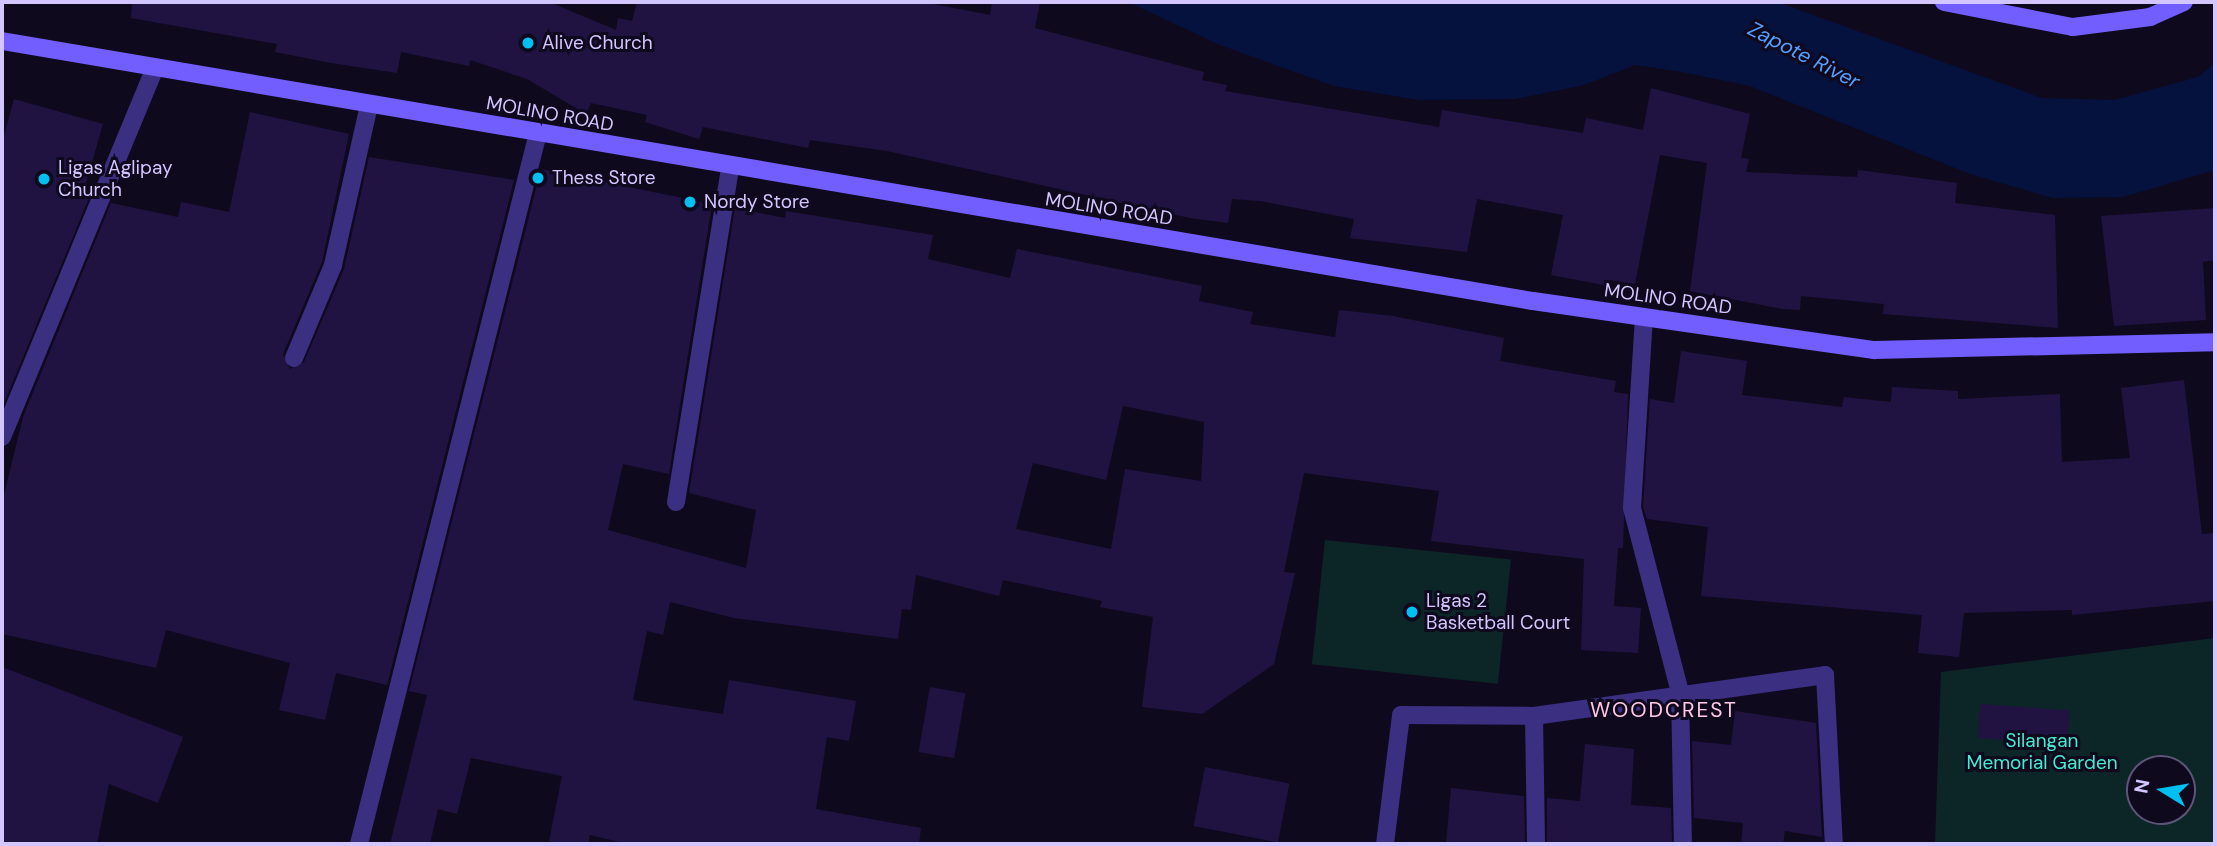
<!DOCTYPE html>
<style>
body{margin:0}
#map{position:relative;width:2217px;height:846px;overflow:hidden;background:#0f091e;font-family:"DM Sans",sans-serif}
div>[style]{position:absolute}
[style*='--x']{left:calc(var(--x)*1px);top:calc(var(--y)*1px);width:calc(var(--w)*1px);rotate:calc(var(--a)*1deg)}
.green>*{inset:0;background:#0c2628;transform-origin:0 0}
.water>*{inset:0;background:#04123d}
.building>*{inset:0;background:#211341;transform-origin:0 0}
.minor>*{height:18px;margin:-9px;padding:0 9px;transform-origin:9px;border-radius:9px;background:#3b2f82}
.secondary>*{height:18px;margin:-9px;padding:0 9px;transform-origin:9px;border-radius:9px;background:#725dff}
.dots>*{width:19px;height:19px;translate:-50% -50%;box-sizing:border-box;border:4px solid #0f091e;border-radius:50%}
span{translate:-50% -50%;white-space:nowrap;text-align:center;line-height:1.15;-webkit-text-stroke:6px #0f091e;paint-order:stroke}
.poi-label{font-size:19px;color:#d3c6ff}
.left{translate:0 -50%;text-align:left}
.street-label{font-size:19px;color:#d3c6ff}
.park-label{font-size:19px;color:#46ebd3}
.water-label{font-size:21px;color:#549eff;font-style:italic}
.neighbourhood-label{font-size:21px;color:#ffc8e5;letter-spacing:2px}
.frame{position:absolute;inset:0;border:4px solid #d3c6ff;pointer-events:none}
.north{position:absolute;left:2126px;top:755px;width:70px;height:70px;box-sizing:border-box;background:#0f091e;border:2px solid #5d5578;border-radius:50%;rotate:281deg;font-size:19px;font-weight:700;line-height:28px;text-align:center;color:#d3c6ff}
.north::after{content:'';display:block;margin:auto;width:24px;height:32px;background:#00c0f1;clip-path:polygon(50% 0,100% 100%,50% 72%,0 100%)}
</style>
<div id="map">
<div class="green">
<i style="left:1325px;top:540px;width:187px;height:125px;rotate:6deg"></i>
<i style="clip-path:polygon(evenodd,2215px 638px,2215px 844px,1935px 844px,1941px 672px,2215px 638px,2140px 769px,2182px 769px,2182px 811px,2140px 811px,2140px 769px)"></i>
</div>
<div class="water">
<i style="clip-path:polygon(1128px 2px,1777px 2px,2042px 98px,2114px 100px,2198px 77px,2215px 63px,2215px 170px,2123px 197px,2053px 198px,1970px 174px,1750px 86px,1682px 72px,1635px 65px,1584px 85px,1515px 99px,1419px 100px,1334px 86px,1220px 45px)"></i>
</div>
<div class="building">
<i style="clip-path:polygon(132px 2px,549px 2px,616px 30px,618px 18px,632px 21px,637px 2px,923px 2px,990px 15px,992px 2px,1040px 2px,1035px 28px,1204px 72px,1202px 80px,1227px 85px,1225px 91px,1439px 127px,1442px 110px,1583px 133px,1586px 118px,1643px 130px,1651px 88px,1750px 114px,1741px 158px,1749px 159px,1746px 172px,1857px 177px,1858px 170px,1957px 183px,1955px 203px,2055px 215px,2058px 328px,1883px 314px,1884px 304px,1801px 296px,1800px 310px,1782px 309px,1690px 291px,1707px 163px,1660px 155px,1635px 284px,1610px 280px,1609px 286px,1551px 275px,1563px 215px,1477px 199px,1467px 252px,1350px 238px,1354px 219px,1260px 201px,1232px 199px,1228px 223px,1190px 218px,887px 151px,810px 140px,808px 148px,703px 127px,699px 139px,645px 122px,647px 115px,591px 103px,586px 114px,527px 79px,470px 60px,469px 66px,401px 52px,397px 73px,331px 63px,275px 52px,277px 44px,131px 18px)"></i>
<i style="clip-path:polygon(14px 99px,103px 124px,82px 197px,89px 198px,2px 408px,2px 143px)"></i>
<i style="clip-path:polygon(250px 112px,349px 134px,322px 262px,283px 354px,290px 369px,304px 362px,344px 269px,369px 157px,514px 180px,387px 685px,336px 673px,325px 720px,279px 710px,290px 663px,166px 630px,156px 668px,2px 634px,2px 503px,23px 417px,111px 203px,178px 217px,181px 202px,229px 212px)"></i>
<i style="clip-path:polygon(evenodd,541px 169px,712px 204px,669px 474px,623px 464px,608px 530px,746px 568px,756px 510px,689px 493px,735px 208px,785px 218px,786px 211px,933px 235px,928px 259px,1010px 278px,1017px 249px,1202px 286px,1199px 301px,1253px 312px,1250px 324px,1335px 337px,1339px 310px,1393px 316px,1504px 338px,1500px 361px,1616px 381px,1614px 392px,1628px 394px,1623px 548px,1618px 548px,1614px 606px,1641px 608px,1638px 653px,1581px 650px,1584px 559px,1431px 541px,1439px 491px,1304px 473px,1284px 572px,1295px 573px,1274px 664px,1202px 714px,1142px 707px,1153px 617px,1100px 607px,1102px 601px,1003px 580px,999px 596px,916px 575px,911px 610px,902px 609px,898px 639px,734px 618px,670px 602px,663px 635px,647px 631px,633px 700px,723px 714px,729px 680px,856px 701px,849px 741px,827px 737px,816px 809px,921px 828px,919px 844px,628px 844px,590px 835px,588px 844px,566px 844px,549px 841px,562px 776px,471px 758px,457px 814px,438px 809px,430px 844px,390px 844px,427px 695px,409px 691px,541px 169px,1123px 406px,1204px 422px,1201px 481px,1125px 469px,1111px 549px,1016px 529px,1033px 463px,1106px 480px,1123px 406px)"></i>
<i style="clip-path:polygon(2215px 208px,2215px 260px,2203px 262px,2206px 320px,2114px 326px,2101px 216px)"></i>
<i style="clip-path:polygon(1681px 351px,1747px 361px,1742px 395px,1842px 407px,1844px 397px,1891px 402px,1892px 387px,1958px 391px,1958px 399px,2060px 394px,2062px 462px,2130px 458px,2121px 388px,2184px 380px,2202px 534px,2215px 533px,2215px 601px,2072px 615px,2072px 610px,1964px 613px,1959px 657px,1918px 653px,1922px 615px,1701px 596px,1708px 527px,1647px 519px,1643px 507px,1650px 399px,1674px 403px)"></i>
<i style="clip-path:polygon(2px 667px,183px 737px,158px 803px,109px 784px,97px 844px,2px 844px)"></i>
<i style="left:930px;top:687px;width:36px;height:66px;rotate:10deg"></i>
<i style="left:1980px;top:704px;width:90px;height:34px;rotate:4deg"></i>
<i style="clip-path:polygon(1735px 711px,1816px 723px,1822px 837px,1785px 831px,1783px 844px,1741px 844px,1743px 823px,1694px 818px,1692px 741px,1731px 745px)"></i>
<i style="clip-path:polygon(1585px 744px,1634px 749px,1631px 805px,1671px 808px,1672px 844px,1547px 844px,1547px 798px,1580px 801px)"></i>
<i style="left:1205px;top:767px;width:86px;height:60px;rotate:11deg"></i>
<i style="clip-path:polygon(1451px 788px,1524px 796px,1525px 844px,1446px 844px)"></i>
</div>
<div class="minor">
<i style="--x:1644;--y:317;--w:191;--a:93.6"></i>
<i style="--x:1632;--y:508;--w:190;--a:75.4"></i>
<i style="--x:1680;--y:692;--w:152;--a:88.9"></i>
<i style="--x:294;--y:358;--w:101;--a:-67.2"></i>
<i style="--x:333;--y:265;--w:164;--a:-77.3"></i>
<i style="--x:2;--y:437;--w:397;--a:-67.5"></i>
<i style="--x:676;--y:502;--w:339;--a:-80.8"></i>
<i style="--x:1534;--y:716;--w:128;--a:89.1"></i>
<i style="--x:359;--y:844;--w:733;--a:-75.87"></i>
<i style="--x:1385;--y:844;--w:130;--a:-82.9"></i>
<i style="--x:1401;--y:715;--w:133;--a:0.4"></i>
<i style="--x:1534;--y:716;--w:294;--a:-8"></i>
<i style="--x:1825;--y:675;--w:169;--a:87"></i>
</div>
<div class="secondary">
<i style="--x:1944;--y:2;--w:131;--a:11"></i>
<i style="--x:2073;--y:27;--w:78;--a:-7.4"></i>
<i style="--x:2150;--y:17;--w:37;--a:-24"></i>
<i style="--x:2;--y:41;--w:1553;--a:9.64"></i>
<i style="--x:1533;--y:301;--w:345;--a:8.2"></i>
<i style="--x:1874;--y:350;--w:341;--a:-1.3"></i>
</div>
<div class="dots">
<i style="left:528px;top:43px;background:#00c0f1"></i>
<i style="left:538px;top:178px;background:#00c0f1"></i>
<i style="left:44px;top:179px;background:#00c0f1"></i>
<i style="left:690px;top:202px;background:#00c0f1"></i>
<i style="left:1412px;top:612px;background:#00c0f1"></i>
</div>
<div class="poi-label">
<span class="left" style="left:542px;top:43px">Alive Church</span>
<span class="left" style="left:58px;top:179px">Ligas Aglipay<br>Church</span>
<span class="left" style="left:552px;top:178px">Thess Store</span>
<span class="left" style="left:704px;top:202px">Nordy Store</span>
<span class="left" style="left:1426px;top:612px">Ligas 2<br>Basketball Court</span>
</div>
<div class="street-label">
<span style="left:550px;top:114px;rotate:10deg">MOLINO ROAD</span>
<span style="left:1109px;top:209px;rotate:9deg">MOLINO ROAD</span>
<span style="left:1668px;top:299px;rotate:8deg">MOLINO ROAD</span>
</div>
<div class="park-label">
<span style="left:2042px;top:752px">Silangan<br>Memorial Garden</span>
</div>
<div class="water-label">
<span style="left:1804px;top:55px;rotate:27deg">Zapote River</span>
</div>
<div class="neighbourhood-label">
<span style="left:1664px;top:710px">WOODCREST</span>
</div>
<div class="frame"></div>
<div class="north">N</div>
</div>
